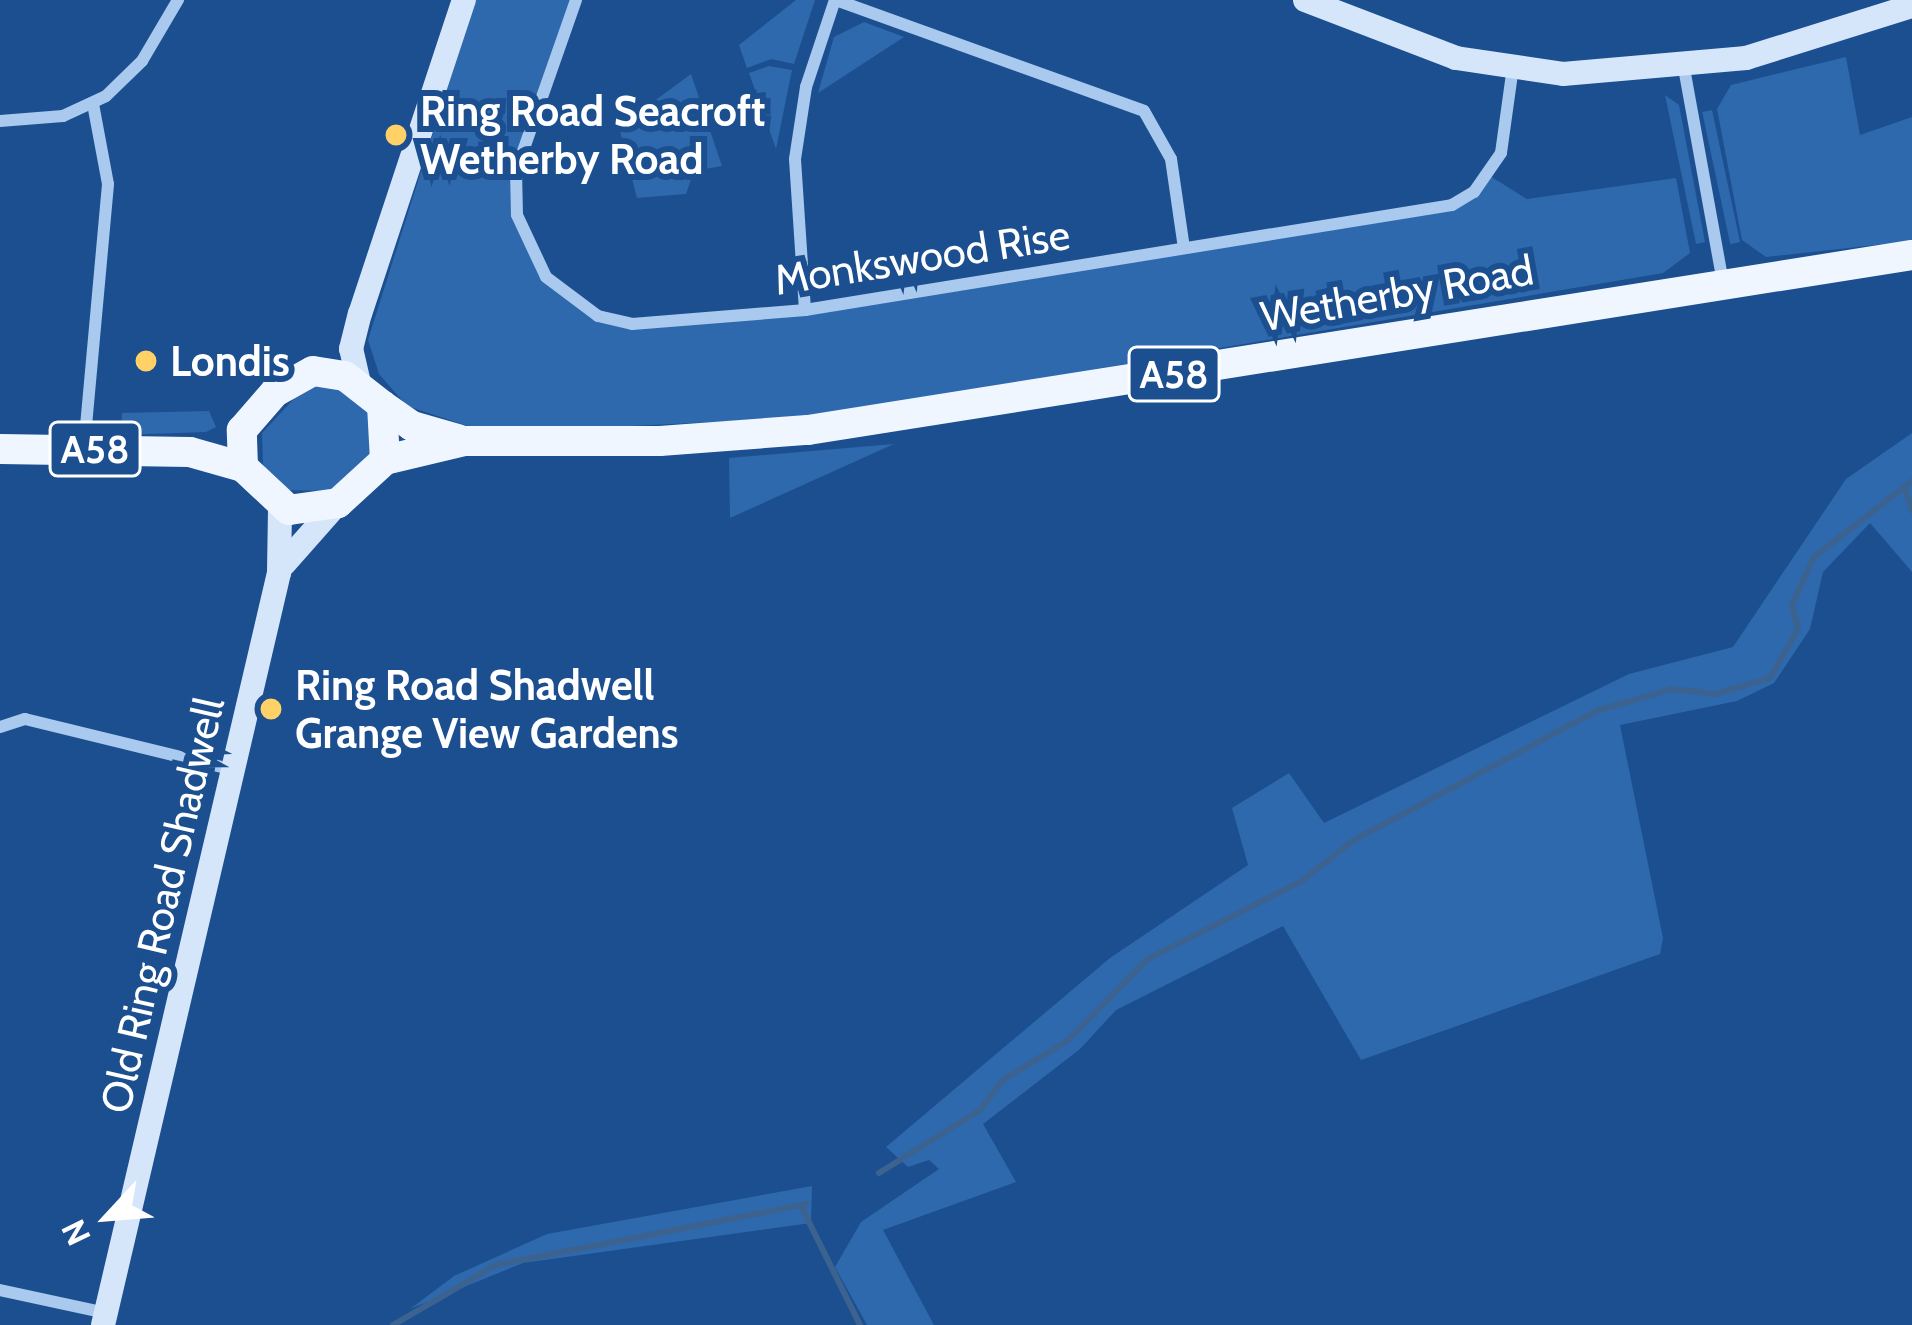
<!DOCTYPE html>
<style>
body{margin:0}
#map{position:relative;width:1912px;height:1325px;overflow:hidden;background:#1b4f8f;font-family:Cabin,sans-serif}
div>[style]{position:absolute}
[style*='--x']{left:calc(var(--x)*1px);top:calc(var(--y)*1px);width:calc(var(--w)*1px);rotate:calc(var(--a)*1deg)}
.green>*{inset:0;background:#2e69ad;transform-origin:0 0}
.stream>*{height:6px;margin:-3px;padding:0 3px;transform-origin:3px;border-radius:3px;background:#3c6290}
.street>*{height:12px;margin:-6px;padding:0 6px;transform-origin:6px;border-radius:6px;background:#a9c9ee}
.secondary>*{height:24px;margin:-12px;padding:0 12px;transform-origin:12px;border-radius:12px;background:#d6e6fa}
.primary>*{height:30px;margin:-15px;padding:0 15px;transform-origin:15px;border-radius:15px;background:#f0f6ff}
.dots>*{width:33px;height:33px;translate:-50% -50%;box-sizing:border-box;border:6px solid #1b4f8f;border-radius:50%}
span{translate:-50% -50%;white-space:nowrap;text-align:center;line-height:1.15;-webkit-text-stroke:12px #1b4f8f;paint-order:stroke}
.shield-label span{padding:3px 9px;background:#1b4f8f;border:3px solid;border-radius:9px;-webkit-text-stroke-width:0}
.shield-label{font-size:39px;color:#fff;font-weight:700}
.poi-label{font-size:42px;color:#fff;font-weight:700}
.left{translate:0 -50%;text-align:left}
.street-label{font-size:42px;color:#fff}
.north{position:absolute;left:48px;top:1157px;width:120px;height:120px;-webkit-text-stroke:9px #1b4f8f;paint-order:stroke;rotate:244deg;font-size:33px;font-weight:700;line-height:48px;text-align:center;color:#fff}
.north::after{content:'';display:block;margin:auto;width:42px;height:54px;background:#fff;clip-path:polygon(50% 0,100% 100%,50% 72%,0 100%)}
</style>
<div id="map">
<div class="green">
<i style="clip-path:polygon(475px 0,576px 0,526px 133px,515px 196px,546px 277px,598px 316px,691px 324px,1452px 204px,1490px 176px,1527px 199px,1676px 178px,1690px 253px,1663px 273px,812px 417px,489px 433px,407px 406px,379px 374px,368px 340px)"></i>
<i style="clip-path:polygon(796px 0,815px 0,794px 64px,771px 59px,747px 68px,739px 45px)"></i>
<i style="clip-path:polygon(864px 22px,904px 37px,818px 93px,834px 37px)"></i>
<i style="clip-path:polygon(1846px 57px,1860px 135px,1912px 117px,1912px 241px,1766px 257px,1742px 240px,1717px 109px,1731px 85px)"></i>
<i style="clip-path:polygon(769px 66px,792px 70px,776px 149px,749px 73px)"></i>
<i style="clip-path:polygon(691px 74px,722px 166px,694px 171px,686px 194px,637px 198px,619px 127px)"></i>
<i style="clip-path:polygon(1665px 95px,1679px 105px,1705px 242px,1696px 244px)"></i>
<i style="left:1712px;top:110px;width:135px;height:10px;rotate:78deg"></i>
<i style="clip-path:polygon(334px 383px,363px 397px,377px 427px,369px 458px,331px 491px,284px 490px,263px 465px,262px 433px,302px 390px)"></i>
<i style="clip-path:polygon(209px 411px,216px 427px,206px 432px,121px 435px,122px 413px)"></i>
<i style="clip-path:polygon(1912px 433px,1912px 572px,1870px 523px,1823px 572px,1810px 629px,1774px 683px,1737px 701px,1620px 725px,1663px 938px,1660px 954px,1361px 1060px,1283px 926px,1116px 1010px,1080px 1049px,983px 1124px,1016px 1182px,883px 1230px,934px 1325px,867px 1325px,835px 1267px,861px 1222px,939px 1169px,929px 1160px,908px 1167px,886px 1147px,1110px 958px,1248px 865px,1232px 808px,1289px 773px,1324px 823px,1629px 674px,1733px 647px,1846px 479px)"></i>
<i style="clip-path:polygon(894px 444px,730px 518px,729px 458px)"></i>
<i style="clip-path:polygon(812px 1186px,811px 1223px,523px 1263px,410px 1309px,454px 1276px,547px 1234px)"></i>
</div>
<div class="stream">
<i style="--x:1905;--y:488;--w:24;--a:73"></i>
<i style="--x:879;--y:1173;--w:119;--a:-32"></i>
<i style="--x:980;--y:1110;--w:38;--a:-53"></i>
<i style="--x:1003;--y:1080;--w:75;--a:-31.4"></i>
<i style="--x:1067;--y:1041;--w:115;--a:-45.4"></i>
<i style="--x:1148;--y:959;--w:173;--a:-26.9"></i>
<i style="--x:1302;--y:881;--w:66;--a:-38.3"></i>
<i style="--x:1354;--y:840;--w:277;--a:-28"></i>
<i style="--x:1599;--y:710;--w:76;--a:-16"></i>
<i style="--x:1672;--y:689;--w:43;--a:6.6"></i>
<i style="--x:1715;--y:694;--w:57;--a:-16.2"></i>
<i style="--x:1770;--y:678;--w:56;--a:-60.3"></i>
<i style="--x:1798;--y:629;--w:25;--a:-104"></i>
<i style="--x:1792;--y:605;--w:53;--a:-65.4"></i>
<i style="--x:1814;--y:557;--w:124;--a:-37.8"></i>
<i style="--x:801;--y:1206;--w:133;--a:63.6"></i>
<i style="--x:393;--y:1325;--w:119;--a:-30.2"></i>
<i style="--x:496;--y:1265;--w:316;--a:-11.1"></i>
</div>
<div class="street">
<i style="--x:576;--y:0;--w:181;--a:109.3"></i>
<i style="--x:516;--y:171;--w:44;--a:88.7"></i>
<i style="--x:517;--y:215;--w:68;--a:64.9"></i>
<i style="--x:546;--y:277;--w:65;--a:36.9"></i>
<i style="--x:598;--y:316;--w:35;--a:13"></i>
<i style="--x:632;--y:324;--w:174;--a:-4.6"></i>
<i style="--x:805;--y:310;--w:655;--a:-9.22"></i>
<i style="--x:1452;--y:205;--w:26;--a:-31"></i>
<i style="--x:1474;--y:192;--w:47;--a:-55.3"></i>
<i style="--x:1501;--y:153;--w:87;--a:-82.1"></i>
<i style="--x:836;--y:0;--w:327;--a:19.8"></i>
<i style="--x:1144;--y:111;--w:55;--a:60.6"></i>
<i style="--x:1171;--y:159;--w:90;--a:81.7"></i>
<i style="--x:1684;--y:68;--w:218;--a:79.7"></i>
<i style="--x:0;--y:121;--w:63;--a:-4.5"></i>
<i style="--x:63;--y:116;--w:47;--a:-24.9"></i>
<i style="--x:106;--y:96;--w:50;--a:-44.2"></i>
<i style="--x:142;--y:61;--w:71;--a:-59.5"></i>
<i style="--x:805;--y:310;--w:151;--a:-93.8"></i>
<i style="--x:795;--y:159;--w:73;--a:-81.3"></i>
<i style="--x:806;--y:87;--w:92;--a:-71.6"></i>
<i style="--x:84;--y:448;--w:265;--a:-84.8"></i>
<i style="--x:108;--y:184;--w:81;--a:-100.6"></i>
<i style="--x:0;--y:727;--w:26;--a:-18"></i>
<i style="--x:25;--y:719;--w:215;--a:13.7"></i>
<i style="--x:0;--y:1290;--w:108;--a:12.2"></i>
</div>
<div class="secondary">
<i style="--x:1305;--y:0;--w:162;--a:21"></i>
<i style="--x:1456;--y:58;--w:108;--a:8.5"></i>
<i style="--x:1563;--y:74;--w:184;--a:-5"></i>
<i style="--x:1746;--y:58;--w:174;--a:-17.4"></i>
<i style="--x:359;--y:383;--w:35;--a:-103"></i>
<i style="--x:351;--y:349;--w:36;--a:-76"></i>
<i style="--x:360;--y:314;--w:331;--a:-71.7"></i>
<i style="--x:284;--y:564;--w:81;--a:-48.5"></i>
<i style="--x:103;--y:1325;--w:772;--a:-76.83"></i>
<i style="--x:279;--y:573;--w:66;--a:-89.1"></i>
</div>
<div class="primary">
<i style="--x:313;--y:371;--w:32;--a:9"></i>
<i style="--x:345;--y:376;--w:47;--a:38.1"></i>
<i style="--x:382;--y:405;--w:55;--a:86.9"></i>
<i style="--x:385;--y:460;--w:64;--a:137.5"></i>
<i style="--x:338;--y:503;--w:49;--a:171.9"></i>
<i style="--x:289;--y:510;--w:63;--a:-136.9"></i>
<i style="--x:243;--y:467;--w:37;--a:-92"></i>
<i style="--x:242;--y:430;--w:50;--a:-49"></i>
<i style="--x:275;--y:392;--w:43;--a:-28.9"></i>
<i style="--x:382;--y:405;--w:37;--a:35"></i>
<i style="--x:412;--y:426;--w:48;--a:15.8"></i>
<i style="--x:0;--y:449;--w:190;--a:0.9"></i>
<i style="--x:190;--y:452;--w:55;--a:15.8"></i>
<i style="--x:385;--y:460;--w:82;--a:-13.4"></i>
<i style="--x:465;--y:441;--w:195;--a:0"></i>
<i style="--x:660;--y:441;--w:148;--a:-4.3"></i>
<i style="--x:808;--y:430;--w:1118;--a:-9.01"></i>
</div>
<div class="dots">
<i style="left:396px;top:135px;background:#ffd166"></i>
<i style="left:146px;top:361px;background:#ffd166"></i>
<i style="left:271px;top:709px;background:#ffd166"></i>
</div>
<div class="shield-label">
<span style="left:1174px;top:374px">A58</span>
<span style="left:95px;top:449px">A58</span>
</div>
<div class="poi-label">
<span class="left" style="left:420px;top:135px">Ring Road Seacroft<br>Wetherby Road</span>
<span class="left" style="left:170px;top:361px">Londis</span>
<span class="left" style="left:295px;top:709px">Ring Road Shadwell<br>Grange View Gardens</span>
</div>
<div class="street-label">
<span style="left:922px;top:257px;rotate:-9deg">Monkswood Rise</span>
<span style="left:1397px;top:293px;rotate:-10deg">Wetherby Road</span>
<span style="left:162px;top:905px;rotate:-77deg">Old Ring Road Shadwell</span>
</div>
<div class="north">N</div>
</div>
